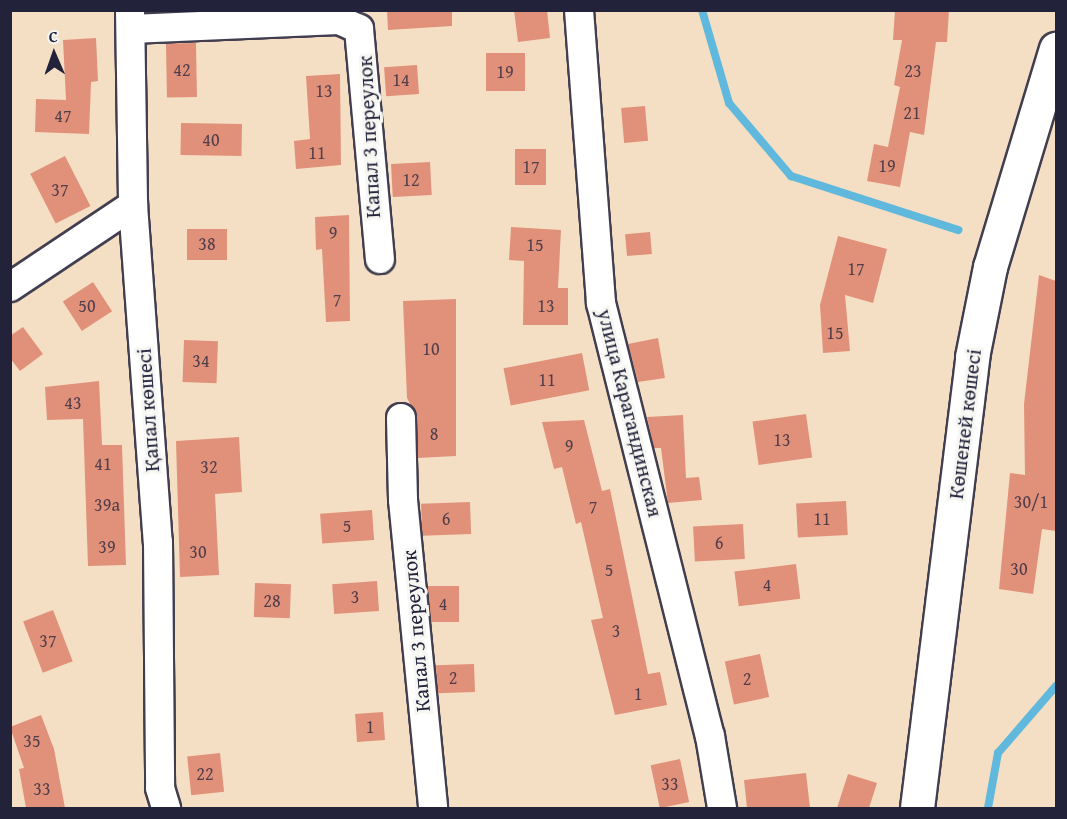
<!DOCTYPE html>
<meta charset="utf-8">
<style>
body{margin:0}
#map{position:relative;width:1067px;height:819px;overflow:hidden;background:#f4dfc4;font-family:"Gentium Book Plus",serif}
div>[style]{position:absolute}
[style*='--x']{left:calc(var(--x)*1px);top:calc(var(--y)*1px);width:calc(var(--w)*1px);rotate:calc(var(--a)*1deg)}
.stream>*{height:8px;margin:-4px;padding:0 4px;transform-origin:4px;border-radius:4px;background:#60b8dd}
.building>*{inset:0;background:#e1917a;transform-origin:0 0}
.roads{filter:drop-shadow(2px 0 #423e50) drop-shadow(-2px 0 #423e50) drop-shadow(0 2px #423e50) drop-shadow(0 -2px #423e50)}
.minor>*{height:28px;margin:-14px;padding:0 14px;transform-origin:14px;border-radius:14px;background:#fff}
.secondary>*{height:33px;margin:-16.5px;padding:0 16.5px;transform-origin:16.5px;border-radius:16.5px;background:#fff}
span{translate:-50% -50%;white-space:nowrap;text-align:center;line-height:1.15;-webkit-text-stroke:6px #f6f6f2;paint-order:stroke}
.number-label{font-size:18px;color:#523e4b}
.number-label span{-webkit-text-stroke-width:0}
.street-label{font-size:21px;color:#22223b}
.frame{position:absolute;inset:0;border:12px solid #22223b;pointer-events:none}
.north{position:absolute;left:24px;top:24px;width:60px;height:60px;-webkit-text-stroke:4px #f6f6f2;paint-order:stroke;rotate:358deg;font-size:16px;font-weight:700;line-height:24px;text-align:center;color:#22223b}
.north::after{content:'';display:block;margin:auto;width:21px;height:27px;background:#22223b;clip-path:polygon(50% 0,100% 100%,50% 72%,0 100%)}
</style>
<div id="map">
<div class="stream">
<i style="--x:702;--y:10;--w:97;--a:73.8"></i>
<i style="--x:729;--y:103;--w:96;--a:49.7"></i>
<i style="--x:791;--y:176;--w:176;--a:17.9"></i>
<i style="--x:988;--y:808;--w:56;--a:-79.7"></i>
<i style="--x:998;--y:753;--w:89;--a:-49.1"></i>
</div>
<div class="building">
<i style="clip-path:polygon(387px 10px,452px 10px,452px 26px,388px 30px)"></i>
<i style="clip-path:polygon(514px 10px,547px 10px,550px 38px,518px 42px)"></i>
<i style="clip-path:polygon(895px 10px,949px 10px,947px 42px,936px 42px,924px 135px,910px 132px,900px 187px,867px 181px,874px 144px,888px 147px,900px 87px,894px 85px,902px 40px,893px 40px)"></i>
<i style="clip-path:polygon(96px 38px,98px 81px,91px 82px,89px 134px,35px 132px,36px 99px,66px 100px,63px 40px)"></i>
<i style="left:196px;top:43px;width:54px;height:30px;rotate:89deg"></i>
<i style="left:486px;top:53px;width:39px;height:38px"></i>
<i style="left:417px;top:65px;width:29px;height:33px;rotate:86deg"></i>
<i style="clip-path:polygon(340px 74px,341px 165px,296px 169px,294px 141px,310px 139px,306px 76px)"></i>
<i style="left:645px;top:106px;width:35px;height:24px;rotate:85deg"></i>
<i style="left:181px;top:123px;width:61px;height:32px;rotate:1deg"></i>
<i style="left:515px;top:149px;width:31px;height:36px"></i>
<i style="left:65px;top:156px;width:56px;height:39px;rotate:63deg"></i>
<i style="left:430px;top:162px;width:33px;height:39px;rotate:87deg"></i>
<i style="clip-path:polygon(349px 215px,350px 321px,326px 322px,322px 249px,316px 250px,315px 217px)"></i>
<i style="clip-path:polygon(511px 227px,561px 230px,558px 288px,568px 288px,568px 325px,523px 325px,524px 261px,509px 260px)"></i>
<i style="left:187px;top:229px;width:40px;height:31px"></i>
<i style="left:650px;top:232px;width:22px;height:25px;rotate:85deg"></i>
<i style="clip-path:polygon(838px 236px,887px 249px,873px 303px,845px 295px,850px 351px,823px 353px,820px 305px)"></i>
<i style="clip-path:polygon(1039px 275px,1056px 281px,1056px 531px,1042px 529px,1033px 594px,999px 589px,1010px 473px,1025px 475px,1024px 404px)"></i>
<i style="left:93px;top:282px;width:35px;height:36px;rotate:57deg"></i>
<i style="clip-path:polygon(456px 299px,456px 456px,418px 458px,417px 417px,407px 398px,403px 301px)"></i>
<i style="clip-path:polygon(23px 327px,43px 354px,20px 371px,10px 358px,10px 336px)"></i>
<i style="clip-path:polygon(658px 338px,665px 378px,638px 382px,628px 344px)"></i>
<i style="left:184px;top:340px;width:34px;height:42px;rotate:2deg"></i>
<i style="left:582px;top:353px;width:38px;height:80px;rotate:79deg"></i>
<i style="clip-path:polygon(99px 381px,102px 445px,122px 445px,126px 565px,88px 566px,83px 419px,47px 420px,45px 387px)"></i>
<i style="left:806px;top:414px;width:44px;height:54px;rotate:82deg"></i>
<i style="clip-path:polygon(683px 415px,686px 478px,699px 477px,702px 500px,668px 503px,661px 448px,654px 448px,647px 417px)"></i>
<i style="clip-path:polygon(584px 420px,602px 491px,610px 489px,648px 674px,660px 672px,667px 705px,615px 715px,591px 620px,603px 618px,581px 522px,576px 524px,562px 467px,554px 469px,542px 422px)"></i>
<i style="clip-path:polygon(239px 437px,242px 492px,215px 494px,219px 575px,180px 577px,176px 441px)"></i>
<i style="left:846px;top:501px;width:34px;height:50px;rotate:87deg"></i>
<i style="left:470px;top:502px;width:32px;height:49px;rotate:88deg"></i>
<i style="left:372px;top:510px;width:30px;height:52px;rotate:86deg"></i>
<i style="left:743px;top:524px;width:35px;height:50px;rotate:87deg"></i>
<i style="left:796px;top:564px;width:35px;height:62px;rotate:83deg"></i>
<i style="left:377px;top:581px;width:30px;height:45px;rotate:86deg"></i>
<i style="left:255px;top:583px;width:36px;height:34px;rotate:2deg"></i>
<i style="left:459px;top:586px;width:36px;height:31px;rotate:90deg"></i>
<i style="left:53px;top:610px;width:55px;height:32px;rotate:69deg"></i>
<i style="left:760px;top:654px;width:44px;height:36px;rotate:78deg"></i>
<i style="left:474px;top:664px;width:28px;height:38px;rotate:88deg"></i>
<i style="left:383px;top:712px;width:28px;height:28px;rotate:86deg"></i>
<i style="clip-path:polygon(41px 715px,54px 749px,65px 808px,26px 808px,19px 769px,24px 768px,10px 727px)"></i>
<i style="left:220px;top:753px;width:39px;height:33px;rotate:84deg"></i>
<i style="left:680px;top:759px;width:44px;height:30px;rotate:78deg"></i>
<i style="clip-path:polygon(806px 773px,810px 808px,747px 808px,744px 780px)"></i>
<i style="clip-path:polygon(848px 774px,877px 783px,869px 808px,837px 808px)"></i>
</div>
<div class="roads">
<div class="minor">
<i style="--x:130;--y:10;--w:195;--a:89.1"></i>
<i style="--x:133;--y:205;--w:338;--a:85.8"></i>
<i style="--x:158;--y:542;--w:246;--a:89.5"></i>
<i style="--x:160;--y:788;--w:21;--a:73"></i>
<i style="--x:579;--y:10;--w:294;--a:85.7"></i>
<i style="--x:601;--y:303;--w:447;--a:75.9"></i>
<i style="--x:710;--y:736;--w:73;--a:80.5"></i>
<i style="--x:131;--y:29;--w:208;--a:-2.5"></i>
<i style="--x:339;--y:20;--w:22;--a:24"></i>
<i style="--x:359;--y:29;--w:231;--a:84.8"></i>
<i style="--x:10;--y:287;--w:148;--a:-33.7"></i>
<i style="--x:401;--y:418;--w:82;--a:88.6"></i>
<i style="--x:403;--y:500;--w:309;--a:84.4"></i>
</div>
<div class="secondary">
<i style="--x:917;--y:808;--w:454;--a:-83"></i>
<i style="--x:972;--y:357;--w:92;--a:-78.7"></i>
<i style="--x:990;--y:267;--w:228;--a:-73.2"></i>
</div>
</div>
<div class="number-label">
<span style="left:182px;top:70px">42</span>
<span style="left:913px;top:71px">23</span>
<span style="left:505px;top:72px">19</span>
<span style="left:401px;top:80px">14</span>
<span style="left:324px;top:91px">13</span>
<span style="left:912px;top:113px">21</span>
<span style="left:63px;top:116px">47</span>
<span style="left:211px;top:140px">40</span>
<span style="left:317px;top:153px">11</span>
<span style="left:887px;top:166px">19</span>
<span style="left:531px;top:167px">17</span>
<span style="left:411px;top:180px">12</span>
<span style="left:60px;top:190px">37</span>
<span style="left:333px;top:233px">9</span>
<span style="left:207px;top:244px">38</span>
<span style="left:535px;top:245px">15</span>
<span style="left:856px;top:269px">17</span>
<span style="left:337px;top:300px">7</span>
<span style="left:87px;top:306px">50</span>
<span style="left:546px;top:306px">13</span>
<span style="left:835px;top:333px">15</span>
<span style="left:431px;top:349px">10</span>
<span style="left:201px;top:361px">34</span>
<span style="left:547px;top:380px">11</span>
<span style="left:73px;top:403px">43</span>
<span style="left:434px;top:434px">8</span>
<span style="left:782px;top:440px">13</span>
<span style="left:569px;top:446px">9</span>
<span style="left:103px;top:464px">41</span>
<span style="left:209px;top:467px">32</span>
<span style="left:1031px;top:502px">30/1</span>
<span style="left:107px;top:505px">39а</span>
<span style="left:593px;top:507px">7</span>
<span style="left:446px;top:519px">6</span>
<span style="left:822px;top:519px">11</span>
<span style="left:347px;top:526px">5</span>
<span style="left:719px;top:543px">6</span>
<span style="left:107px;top:547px">39</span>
<span style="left:198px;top:552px">30</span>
<span style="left:1019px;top:569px">30</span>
<span style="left:609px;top:570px">5</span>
<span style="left:767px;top:585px">4</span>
<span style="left:355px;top:597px">3</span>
<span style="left:272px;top:601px">28</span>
<span style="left:443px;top:604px">4</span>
<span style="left:616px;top:631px">3</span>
<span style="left:48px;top:641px">37</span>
<span style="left:453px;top:678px">2</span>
<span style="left:747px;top:679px">2</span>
<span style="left:638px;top:694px">1</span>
<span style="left:370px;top:727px">1</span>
<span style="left:32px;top:741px">35</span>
<span style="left:205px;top:774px">22</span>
<span style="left:670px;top:784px">33</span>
<span style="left:42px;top:789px">33</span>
</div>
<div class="street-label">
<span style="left:369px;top:137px;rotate:-93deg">Капал 3 переулок</span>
<span style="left:148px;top:410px;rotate:-94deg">Қапал көшесі</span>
<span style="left:630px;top:413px;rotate:76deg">улица Карагандинская</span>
<span style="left:965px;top:424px;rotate:-83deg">Көшеней көшесі</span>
<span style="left:416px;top:631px;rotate:-95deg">Капал 3 переулок</span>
</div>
<div class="frame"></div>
<div class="north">С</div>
</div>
